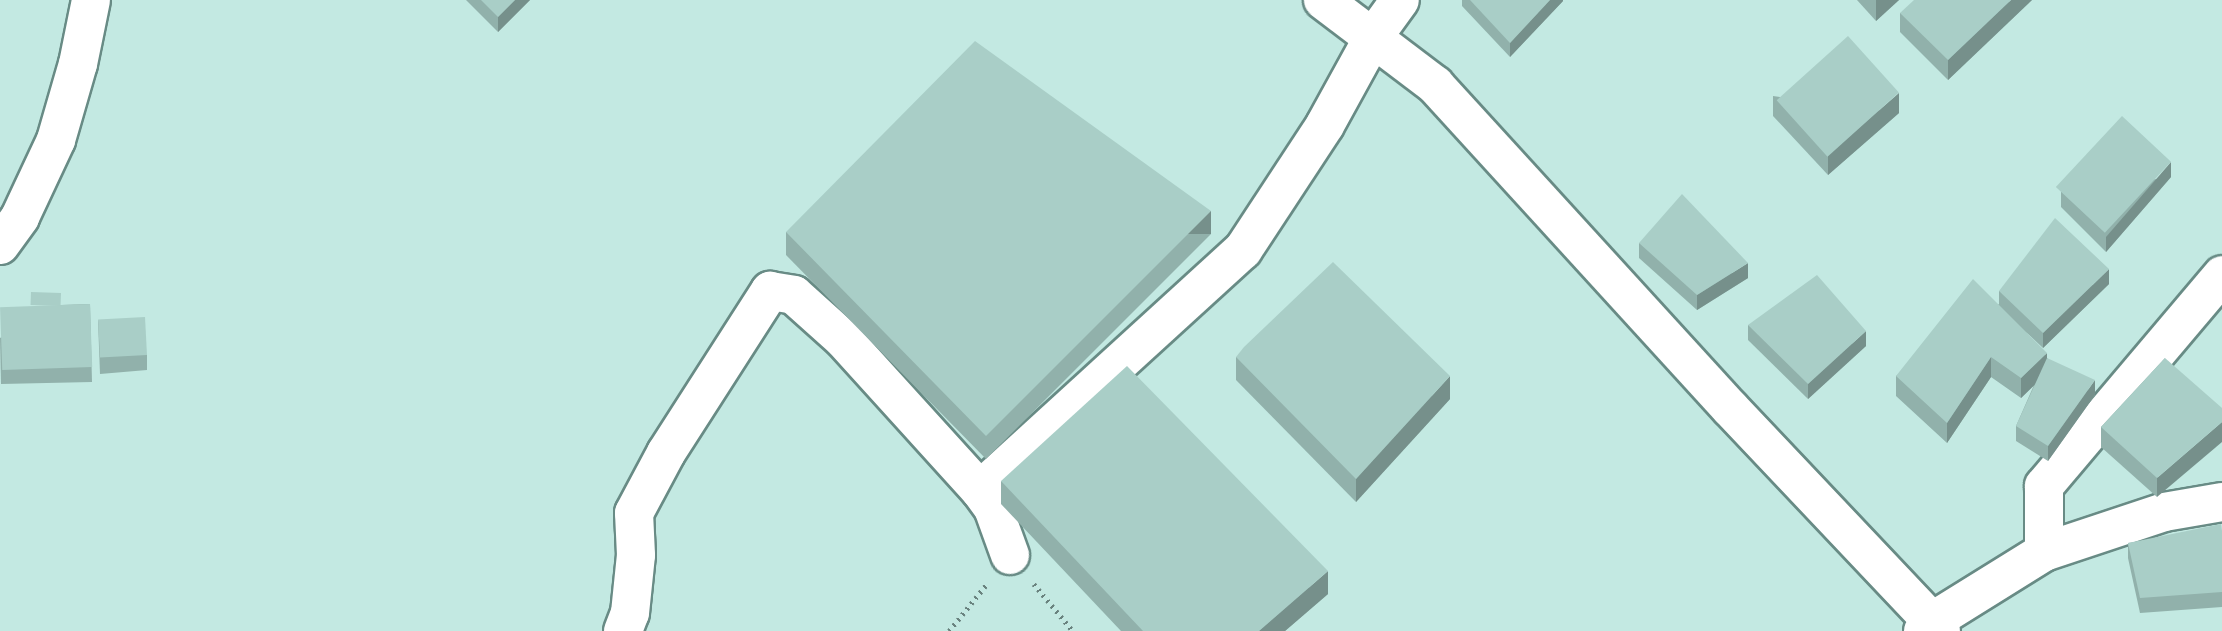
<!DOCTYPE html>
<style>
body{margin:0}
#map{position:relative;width:2222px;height:631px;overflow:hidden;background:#c3e9e2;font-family:Lora,serif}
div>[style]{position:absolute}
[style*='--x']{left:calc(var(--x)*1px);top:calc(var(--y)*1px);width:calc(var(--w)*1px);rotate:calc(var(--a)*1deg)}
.path>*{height:4.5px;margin-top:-2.25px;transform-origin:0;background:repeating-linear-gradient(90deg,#69827e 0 2px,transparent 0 7px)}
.roads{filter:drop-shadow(2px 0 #688b85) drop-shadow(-2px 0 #688b85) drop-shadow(0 2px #688b85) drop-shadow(0 -2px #688b85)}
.minor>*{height:38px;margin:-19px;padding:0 19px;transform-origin:19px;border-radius:19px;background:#fff}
.wall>*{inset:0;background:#91b1ab}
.shaded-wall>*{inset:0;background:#76908b;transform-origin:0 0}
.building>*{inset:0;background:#a9cec7;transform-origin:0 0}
span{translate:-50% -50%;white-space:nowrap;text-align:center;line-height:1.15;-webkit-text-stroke:7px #c3e9e2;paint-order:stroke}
</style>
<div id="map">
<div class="path">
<i style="--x:1034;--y:584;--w:61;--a:50.3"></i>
<i style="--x:949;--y:631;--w:59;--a:-51.2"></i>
</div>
<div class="roads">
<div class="minor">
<i style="--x:1323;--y:0;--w:141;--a:37.2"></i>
<i style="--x:1435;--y:85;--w:437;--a:47.6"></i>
<i style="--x:1730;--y:408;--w:307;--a:46.6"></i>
<i style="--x:0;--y:245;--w:34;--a:-54"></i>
<i style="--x:20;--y:217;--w:85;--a:-64.9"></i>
<i style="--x:56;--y:140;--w:79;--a:-73.9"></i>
<i style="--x:78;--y:64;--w:65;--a:-78.5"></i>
<i style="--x:980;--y:490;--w:356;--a:-42.4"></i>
<i style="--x:1243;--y:250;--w:149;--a:-56.7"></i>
<i style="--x:1325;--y:125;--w:102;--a:-61.2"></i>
<i style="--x:1374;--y:36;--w:44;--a:-54.2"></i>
<i style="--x:2044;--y:552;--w:126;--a:-18.4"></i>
<i style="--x:2164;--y:512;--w:59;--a:-9.8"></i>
<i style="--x:623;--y:631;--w:19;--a:-69"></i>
<i style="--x:630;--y:613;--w:58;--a:-84.1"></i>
<i style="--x:636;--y:555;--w:42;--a:-92.7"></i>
<i style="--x:634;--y:513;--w:68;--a:-61.9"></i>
<i style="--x:666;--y:453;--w:193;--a:-57.3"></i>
<i style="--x:770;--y:291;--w:24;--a:9"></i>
<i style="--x:794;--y:295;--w:66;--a:41.9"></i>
<i style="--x:843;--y:339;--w:204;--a:47.8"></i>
<i style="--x:980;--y:490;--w:22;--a:54"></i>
<i style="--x:993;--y:508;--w:50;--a:70.1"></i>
<i style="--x:1923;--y:631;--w:14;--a:-45"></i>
<i style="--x:1933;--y:621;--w:131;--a:-31.9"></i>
<i style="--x:2044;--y:552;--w:66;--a:-90"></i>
<i style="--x:2044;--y:486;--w:276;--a:-49.8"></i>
</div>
</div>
<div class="wall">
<i style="clip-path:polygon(466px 0,530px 0,498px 32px)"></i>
<i style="clip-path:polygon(1462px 0,1563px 0,1563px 1px,1510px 57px,1462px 6px)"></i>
<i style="clip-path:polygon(1857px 0,1899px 0,1876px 21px)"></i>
<i style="clip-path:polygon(2032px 0,1948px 80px,1900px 32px,1900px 13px)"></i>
<i style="clip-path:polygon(1773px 96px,1899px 113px,1828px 175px,1773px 116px)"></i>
<i style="clip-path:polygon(2171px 177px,2106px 252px,2061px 207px,2061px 192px)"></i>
<i style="clip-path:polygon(786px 232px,1211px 234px,986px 459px,786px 255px)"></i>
<i style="clip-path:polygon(1639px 243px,1748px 278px,1697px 310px,1639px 258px)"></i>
<i style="clip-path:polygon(2109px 284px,2043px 348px,2026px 332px,2047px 358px,2095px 395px,2048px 461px,2016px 441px,2016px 426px,2034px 385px,2021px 398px,1991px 377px,1947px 443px,1896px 396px,1896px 376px,1999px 304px,1999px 291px)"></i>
<i style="clip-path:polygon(90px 304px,92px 382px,1px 384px,0 338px,61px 305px)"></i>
<i style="clip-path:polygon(98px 320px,147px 355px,147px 370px,100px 374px)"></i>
<i style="clip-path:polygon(1748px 325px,1866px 346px,1808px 399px,1748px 340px)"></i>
<i style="clip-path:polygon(1236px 357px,1450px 399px,1356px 502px,1236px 380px)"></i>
<i style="clip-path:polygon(2165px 358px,2157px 497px,2101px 447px,2101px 427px)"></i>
<i style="clip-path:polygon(1001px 481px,1328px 594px,1285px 631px,1121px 631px,1001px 504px)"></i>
<i style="clip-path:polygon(2222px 531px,2222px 607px,2140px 613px,2128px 558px,2128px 543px)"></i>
</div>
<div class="shaded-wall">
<i style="clip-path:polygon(515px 0,530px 0,498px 32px,498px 17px)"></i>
<i style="clip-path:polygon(1550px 0,1563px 0,1563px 1px,1510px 57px,1510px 43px)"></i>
<i style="clip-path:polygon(1876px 0,1899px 0,1876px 21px)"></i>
<i style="clip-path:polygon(2011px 0,2032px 0,1948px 80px,1948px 60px)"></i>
<i style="clip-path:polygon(1899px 93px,1899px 113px,1828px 175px,1828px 155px)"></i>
<i style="clip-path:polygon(2171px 162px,2171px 177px,2106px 252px,2106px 237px)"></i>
<i style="left:1211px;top:211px;width:23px;height:318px;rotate:90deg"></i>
<i style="clip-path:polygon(1748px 263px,1748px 278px,1697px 310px,1697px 295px)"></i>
<i style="clip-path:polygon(2109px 269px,2109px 284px,2043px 348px,2043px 333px)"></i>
<i style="clip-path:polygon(1866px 331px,1866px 346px,1808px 399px,1808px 384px)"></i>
<i style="clip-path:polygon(2047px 353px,2047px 373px,2021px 398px,2021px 378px)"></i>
<i style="clip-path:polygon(1991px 357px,1991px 377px,1947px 443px,1947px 423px)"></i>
<i style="clip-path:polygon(1450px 376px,1450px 399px,1356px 502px,1356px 479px)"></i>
<i style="clip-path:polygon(2095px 380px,2095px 395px,2048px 461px,2048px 446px)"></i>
<i style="clip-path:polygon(2222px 422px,2222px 442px,2157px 497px,2157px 478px)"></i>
<i style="clip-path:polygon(1328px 571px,1328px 594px,1285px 631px,1259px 631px)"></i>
</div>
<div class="building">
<i style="clip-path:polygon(481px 0,515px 0,498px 17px)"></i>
<i style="clip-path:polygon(1470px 0,1550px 0,1510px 43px)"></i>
<i style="clip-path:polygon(1914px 0,2011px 0,1948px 60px,1900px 13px)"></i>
<i style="left:1848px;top:36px;width:76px;height:96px;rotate:48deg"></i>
<i style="clip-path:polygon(975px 41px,1211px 211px,986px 436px,786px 232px)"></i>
<i style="left:2122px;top:116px;width:67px;height:97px;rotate:43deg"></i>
<i style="clip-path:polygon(1682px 194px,1748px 263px,1697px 295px,1639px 243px)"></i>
<i style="clip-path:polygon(2055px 218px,2109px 269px,2043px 333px,1999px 291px)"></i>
<i style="clip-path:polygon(1333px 262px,1450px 376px,1356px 479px,1236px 357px,1244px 347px)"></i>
<i style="clip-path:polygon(1817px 275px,1866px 331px,1808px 384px,1748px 325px)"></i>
<i style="clip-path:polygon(1973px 279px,2047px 353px,2021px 378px,1991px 357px,1947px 423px,1896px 376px)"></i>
<i style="left:31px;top:292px;width:30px;height:13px;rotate:2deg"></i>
<i style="left:90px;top:304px;width:63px;height:90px;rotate:88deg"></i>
<i style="left:145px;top:317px;width:38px;height:47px;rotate:87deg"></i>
<i style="clip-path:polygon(2047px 358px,2095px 380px,2048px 446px,2016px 426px)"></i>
<i style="clip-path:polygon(2165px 358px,2222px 408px,2222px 422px,2157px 478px,2101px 427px)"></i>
<i style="clip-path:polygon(1127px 366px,1328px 571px,1259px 631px,1143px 631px,1001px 481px)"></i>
<i style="clip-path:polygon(2221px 524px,2222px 531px,2222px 592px,2140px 598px,2128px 543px)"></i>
</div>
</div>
